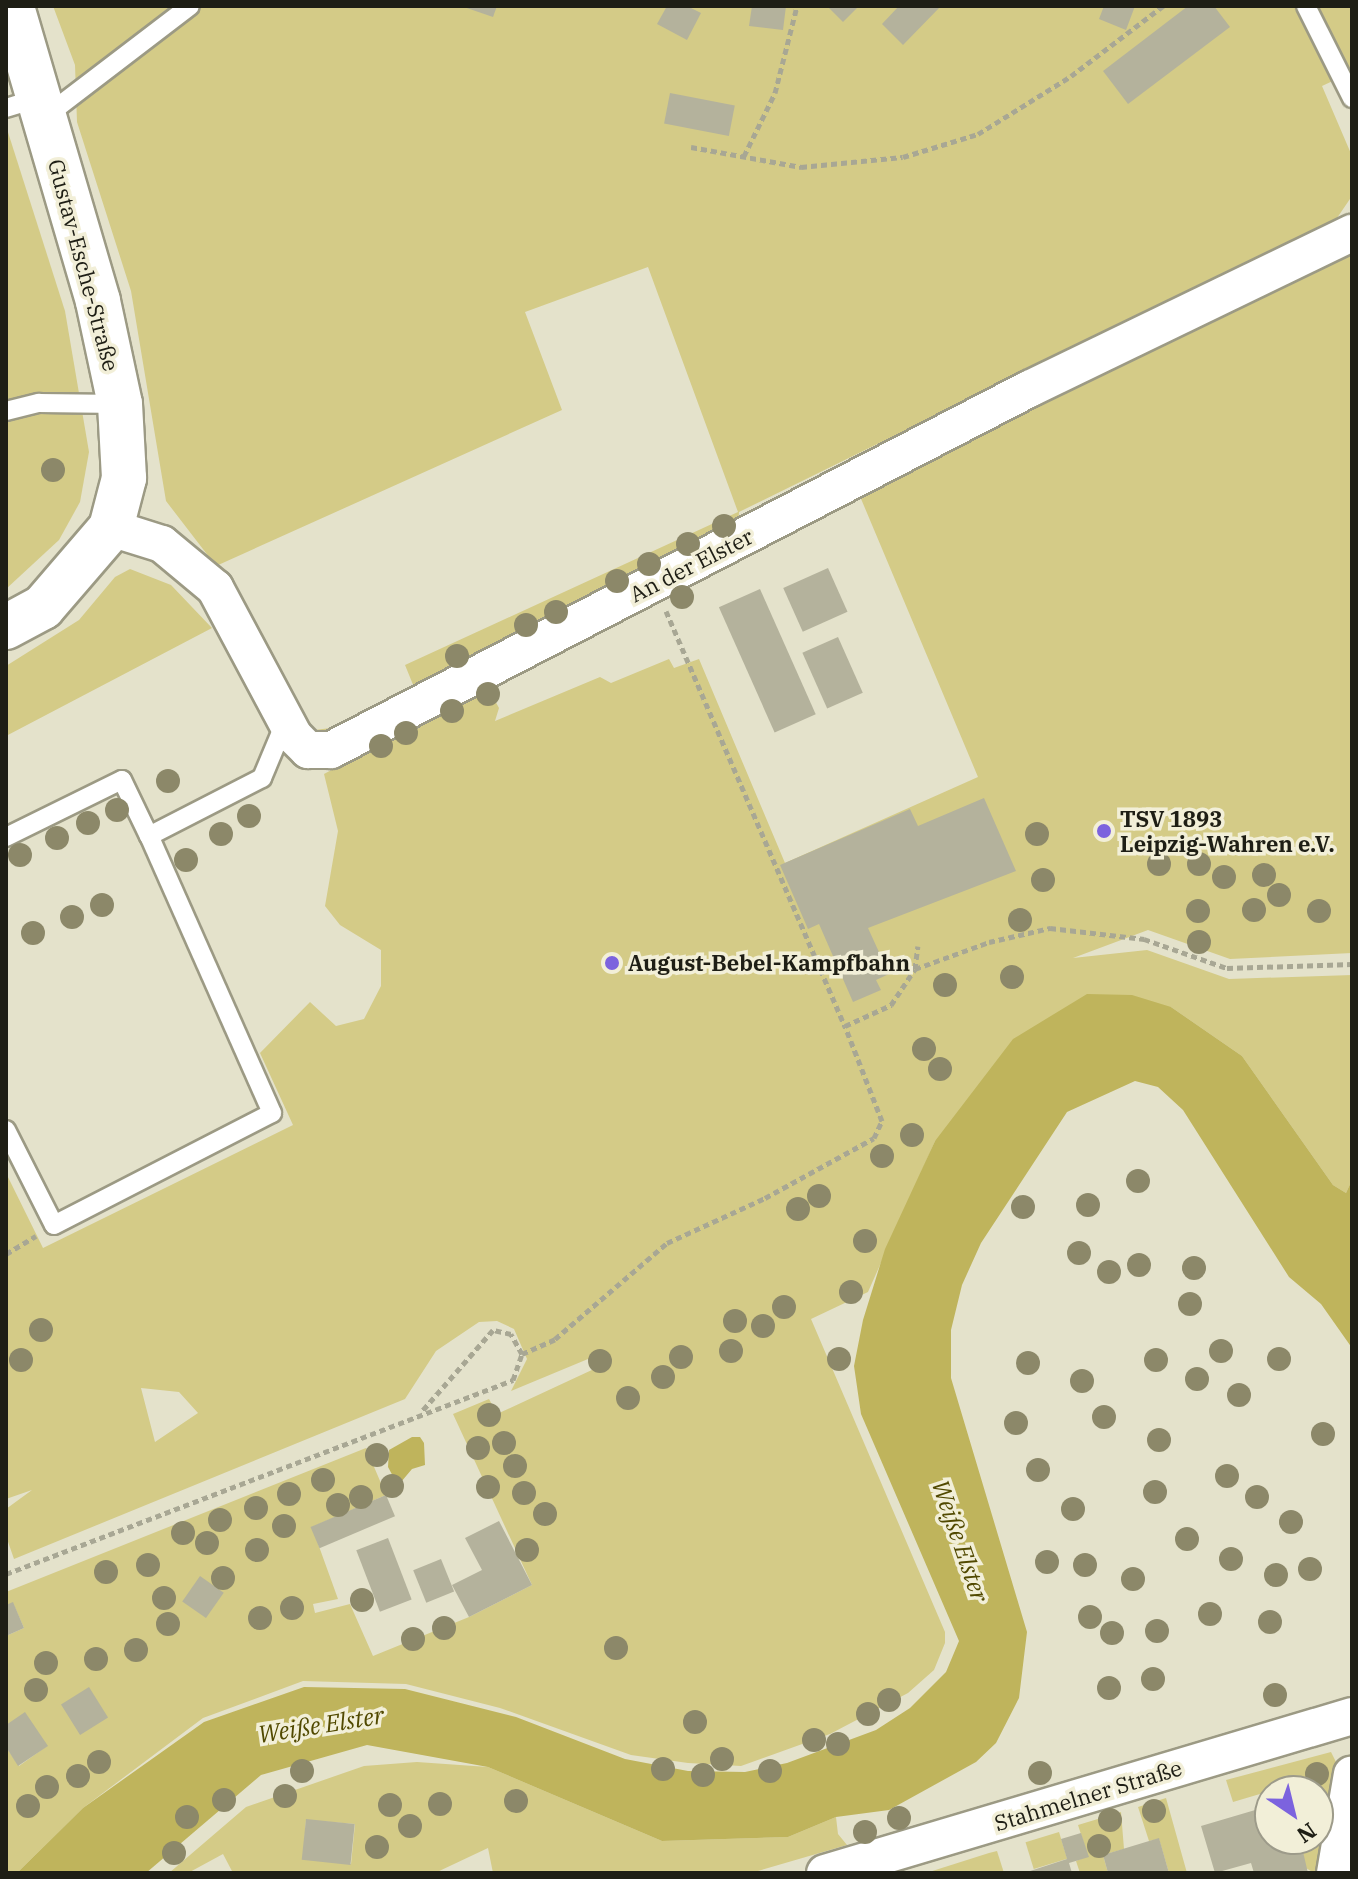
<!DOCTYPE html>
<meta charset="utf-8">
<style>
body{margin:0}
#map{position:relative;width:1358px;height:1879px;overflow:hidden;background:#e4e2cb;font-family:"IBM Plex Serif",serif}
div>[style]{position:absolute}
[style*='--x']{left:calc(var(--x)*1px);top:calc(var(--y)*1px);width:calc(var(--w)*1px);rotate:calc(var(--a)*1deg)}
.green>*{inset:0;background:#d4cb87;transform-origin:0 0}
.water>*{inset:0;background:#bfb45c}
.building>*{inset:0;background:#b4b29c;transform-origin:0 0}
.path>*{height:5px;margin-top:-2.5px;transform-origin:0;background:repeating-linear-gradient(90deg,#a8a794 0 6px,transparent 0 10px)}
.roads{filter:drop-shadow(2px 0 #9c9a84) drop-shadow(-2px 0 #9c9a84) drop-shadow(0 2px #9c9a84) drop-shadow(0 -2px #9c9a84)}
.service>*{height:18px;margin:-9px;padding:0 9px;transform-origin:9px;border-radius:9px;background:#fff}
.minor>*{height:36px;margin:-18px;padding:0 18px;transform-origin:18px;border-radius:18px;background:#fff}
.secondary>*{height:44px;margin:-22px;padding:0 22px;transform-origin:22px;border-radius:22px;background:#fff}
.trees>*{width:24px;height:24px;margin:-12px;border-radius:50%;background:#8c8869}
.dots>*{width:22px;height:22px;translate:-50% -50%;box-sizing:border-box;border:4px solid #f2efd8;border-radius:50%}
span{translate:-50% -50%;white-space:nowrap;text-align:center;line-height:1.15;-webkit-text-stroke:7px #f2efd8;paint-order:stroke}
.street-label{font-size:22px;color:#1e1e15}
.poi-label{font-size:22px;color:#1e1e15;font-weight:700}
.left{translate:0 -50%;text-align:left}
.water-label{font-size:24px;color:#514900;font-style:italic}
.frame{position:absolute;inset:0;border:8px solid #1e1e15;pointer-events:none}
.north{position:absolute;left:1254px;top:1775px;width:80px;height:80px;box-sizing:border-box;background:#f2efd8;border:2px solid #9d9b8a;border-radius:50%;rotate:145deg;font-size:22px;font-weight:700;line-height:32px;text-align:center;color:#1e1e15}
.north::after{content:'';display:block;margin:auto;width:28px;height:36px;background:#7c63de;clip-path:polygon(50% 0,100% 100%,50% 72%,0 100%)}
</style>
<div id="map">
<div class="green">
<i style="clip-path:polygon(53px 6px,1352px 6px,1352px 72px,1322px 86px,1352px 156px,1352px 196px,1337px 218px,739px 512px,738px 531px,334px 735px,315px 730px,338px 727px,416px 692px,405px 665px,738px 512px,648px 267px,525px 312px,562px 410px,216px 566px,166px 501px,131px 291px,77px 122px,75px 65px)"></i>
<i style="clip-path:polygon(6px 126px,65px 311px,89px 452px,80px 502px,59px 540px,6px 589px)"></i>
<i style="clip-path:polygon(evenodd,1352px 253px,1352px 953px,1230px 959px,1148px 930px,1073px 958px,1147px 950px,1229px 979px,1352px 975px,1352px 1180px,1346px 1193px,1333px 1185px,1242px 1056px,1171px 1007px,935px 1141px,868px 1292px,811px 1319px,945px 1632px,945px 1643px,934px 1670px,908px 1693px,830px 1734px,741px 1766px,688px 1763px,631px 1755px,500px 1708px,406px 1684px,303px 1681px,203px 1718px,83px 1808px,17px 1873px,6px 1873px,6px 1747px,19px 1766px,47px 1746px,6px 1725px,6px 1636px,24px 1628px,13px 1603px,6px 1605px,6px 1592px,366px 1448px,386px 1495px,312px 1527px,338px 1599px,313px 1604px,315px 1613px,350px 1604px,373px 1656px,469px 1617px,532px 1585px,453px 1414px,489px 1399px,497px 1414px,594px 1369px,588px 1359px,511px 1391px,527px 1359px,514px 1329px,497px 1321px,479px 1322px,436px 1351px,405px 1399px,14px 1559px,6px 1536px,6px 1509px,32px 1490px,6px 1499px,6px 1173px,43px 1248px,293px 1125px,260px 1053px,310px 1002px,336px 1026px,364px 1019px,381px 986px,381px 950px,340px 925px,325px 906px,338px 831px,324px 774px,487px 686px,499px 708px,495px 721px,600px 677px,611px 683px,669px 659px,674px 668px,699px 659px,785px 863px,978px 777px,859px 494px,1352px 253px,141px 1388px,179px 1392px,198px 1413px,155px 1442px,141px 1388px)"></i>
<i style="clip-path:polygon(130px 569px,171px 585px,212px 628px,6px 736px,6px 666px,79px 620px,115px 577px)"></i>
<i style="clip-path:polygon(1331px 1752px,1340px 1770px,1323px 1873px,1314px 1873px,1306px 1868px,1299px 1839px,1318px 1839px,1318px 1791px,1270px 1791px,1233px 1802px,1226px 1780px)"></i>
<i style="clip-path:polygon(evenodd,417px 1762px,488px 1767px,662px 1841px,788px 1837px,836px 1817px,838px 1834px,847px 1845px,751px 1873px,493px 1873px,488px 1848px,435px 1873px,233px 1873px,223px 1854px,188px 1873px,169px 1873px,246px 1807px,364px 1766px,417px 1762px,306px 1820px,355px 1824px,351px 1864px,303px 1859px,306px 1820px)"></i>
<i style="clip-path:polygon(1166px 1798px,1187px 1873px,1169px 1873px,1159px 1839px,1149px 1841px,1138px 1807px)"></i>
<i style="clip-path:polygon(1121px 1812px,1124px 1849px,1103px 1855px,1108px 1873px,1080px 1873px,1076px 1861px,1088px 1856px,1078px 1825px)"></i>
<i style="left:1059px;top:1832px;width:28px;height:35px;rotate:73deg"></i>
<i style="clip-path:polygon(997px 1851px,1004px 1873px,926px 1873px,989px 1853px)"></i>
</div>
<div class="water">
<i style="clip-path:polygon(1087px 994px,1132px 995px,1171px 1007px,1242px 1056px,1333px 1185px,1346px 1193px,1352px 1180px,1352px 1348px,1321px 1304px,1289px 1277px,1183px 1110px,1158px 1087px,1135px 1081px,1067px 1112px,981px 1243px,962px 1285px,951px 1330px,951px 1378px,1027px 1632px,1019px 1698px,996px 1743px,976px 1762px,889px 1810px,836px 1817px,788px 1837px,662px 1841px,488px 1767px,367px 1745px,261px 1775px,146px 1873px,17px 1873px,83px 1808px,204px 1722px,304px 1687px,405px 1689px,516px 1717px,625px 1759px,688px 1771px,745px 1772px,787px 1763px,876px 1730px,910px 1708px,946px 1672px,959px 1641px,861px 1414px,854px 1366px,863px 1320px,885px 1249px,935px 1141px,1013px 1039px)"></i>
<i style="clip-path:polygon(412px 1437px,420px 1437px,424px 1443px,425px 1465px,412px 1469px,401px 1482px,395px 1480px,388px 1467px,389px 1450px)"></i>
</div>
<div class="building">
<i style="clip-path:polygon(461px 6px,497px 6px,493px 17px)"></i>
<i style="clip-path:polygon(667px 6px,687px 6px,701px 13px,687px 40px,657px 24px)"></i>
<i style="clip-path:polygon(752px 6px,786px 6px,783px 30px,749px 26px)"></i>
<i style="clip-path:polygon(827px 6px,859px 6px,843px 22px)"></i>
<i style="clip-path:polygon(899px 6px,941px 6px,903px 45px,882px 24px)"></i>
<i style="clip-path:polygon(1104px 6px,1135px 6px,1126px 30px,1099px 19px)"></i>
<i style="clip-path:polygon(1188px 6px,1214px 6px,1230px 27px,1128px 104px,1103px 71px)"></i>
<i style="left:670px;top:93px;width:66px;height:31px;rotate:11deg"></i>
<i style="left:828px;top:568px;width:48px;height:49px;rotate:66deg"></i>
<i style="left:760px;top:589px;width:137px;height:45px;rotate:66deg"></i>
<i style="left:838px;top:637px;width:61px;height:39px;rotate:66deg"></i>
<i style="clip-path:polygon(984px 798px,1016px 871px,868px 928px,889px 974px,876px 980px,881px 990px,853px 1002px,819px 924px,808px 929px,780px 865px,910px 809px,918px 826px)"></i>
<i style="left:386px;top:1495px;width:23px;height:82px;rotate:67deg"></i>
<i style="clip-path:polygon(499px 1521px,532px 1585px,469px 1617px,452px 1585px,482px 1570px,465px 1538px)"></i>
<i style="left:388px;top:1538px;width:66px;height:34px;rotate:69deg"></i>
<i style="left:441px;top:1559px;width:35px;height:30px;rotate:68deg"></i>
<i style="left:200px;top:1576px;width:29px;height:31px;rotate:35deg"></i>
<i style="clip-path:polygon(13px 1602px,24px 1628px,6px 1636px,6px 1605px)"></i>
<i style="left:89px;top:1687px;width:36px;height:33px;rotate:58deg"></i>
<i style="clip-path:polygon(25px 1712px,48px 1746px,18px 1766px,6px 1747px,6px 1725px)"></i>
<i style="clip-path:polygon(1262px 1808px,1273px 1846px,1300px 1839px,1308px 1873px,1254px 1873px,1251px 1863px,1215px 1873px,1201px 1826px)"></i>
<i style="left:306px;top:1819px;width:49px;height:41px;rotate:6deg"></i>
<i style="clip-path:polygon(1081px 1833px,1089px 1857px,1069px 1863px,1072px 1873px,1024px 1873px,1067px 1859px,1061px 1839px)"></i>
<i style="clip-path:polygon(1159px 1838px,1169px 1873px,1108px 1873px,1103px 1855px)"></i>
</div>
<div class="path">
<i style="--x:691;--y:147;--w:112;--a:10.3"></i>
<i style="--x:801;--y:167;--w:102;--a:-5.6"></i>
<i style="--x:903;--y:157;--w:78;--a:-17"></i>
<i style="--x:978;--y:134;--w:110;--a:-31.9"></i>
<i style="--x:1071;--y:76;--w:116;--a:-37.3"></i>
<i style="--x:744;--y:156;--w:70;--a:-63.8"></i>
<i style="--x:775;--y:93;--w:90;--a:-75.8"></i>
<i style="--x:666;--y:611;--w:452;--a:66.7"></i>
<i style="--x:845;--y:1026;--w:51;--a:-24.5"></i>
<i style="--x:891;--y:1005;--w:43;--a:-56.3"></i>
<i style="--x:915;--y:969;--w:23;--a:-83"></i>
<i style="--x:915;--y:969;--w:79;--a:-20"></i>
<i style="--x:989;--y:942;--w:63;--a:-12.9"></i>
<i style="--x:1050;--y:928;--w:95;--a:6.7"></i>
<i style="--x:1144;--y:939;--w:88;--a:19.3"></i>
<i style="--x:1227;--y:968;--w:125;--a:-1.8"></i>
<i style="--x:6;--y:1254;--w:35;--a:-31"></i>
<i style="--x:522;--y:1354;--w:36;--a:-24"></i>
<i style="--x:555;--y:1339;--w:148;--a:-40.6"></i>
<i style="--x:667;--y:1243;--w:108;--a:-24.7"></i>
<i style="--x:765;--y:1198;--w:124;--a:-28.8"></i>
<i style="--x:874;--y:1138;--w:19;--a:-65"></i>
<i style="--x:882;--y:1121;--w:102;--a:-111.3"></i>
<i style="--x:6;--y:1574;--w:543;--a:-20.94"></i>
<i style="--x:513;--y:1380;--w:28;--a:-71"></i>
<i style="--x:522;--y:1354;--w:23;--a:-119"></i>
<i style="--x:511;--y:1334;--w:18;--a:-167"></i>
<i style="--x:493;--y:1330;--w:108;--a:131.2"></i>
</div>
<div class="roads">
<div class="service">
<i style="--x:1306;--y:6;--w:103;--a:63.4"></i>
<i style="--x:6;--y:108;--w:31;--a:-17"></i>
<i style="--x:46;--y:116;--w:181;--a:-37.4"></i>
<i style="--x:6;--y:411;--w:34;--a:-14"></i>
<i style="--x:39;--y:403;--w:81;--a:0.7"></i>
<i style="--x:6;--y:837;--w:129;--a:-26.2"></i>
<i style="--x:122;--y:780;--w:62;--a:64.3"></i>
<i style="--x:149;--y:836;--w:127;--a:-27.2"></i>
<i style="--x:262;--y:778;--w:60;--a:-67.3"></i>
<i style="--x:6;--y:1130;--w:106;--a:63.2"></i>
<i style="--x:54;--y:1225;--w:245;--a:-27.2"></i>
<i style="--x:272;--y:1113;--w:303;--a:-113.9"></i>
</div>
<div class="minor">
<i style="--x:111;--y:528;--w:53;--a:17.4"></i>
<i style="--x:162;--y:544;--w:69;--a:39.7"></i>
<i style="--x:215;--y:588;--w:168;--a:61.9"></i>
<i style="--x:294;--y:736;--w:20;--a:45"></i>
<i style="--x:308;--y:750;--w:23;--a:0"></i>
<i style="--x:331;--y:750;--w:786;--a:-27.35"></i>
<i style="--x:1029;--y:389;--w:359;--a:-25.8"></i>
<i style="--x:825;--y:1873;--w:550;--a:-16.59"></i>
<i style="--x:1335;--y:1873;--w:100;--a:-80.3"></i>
</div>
<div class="secondary">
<i style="--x:6;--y:627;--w:42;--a:-28.4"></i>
<i style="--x:43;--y:607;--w:104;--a:-49.3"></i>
<i style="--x:111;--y:528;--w:52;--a:-75.4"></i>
<i style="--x:124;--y:478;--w:74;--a:-93.1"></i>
<i style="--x:120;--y:404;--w:105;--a:-102.1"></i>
<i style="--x:98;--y:301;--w:307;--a:-106.3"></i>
</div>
</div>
<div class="trees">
<i style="left:53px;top:470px"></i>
<i style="left:724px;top:526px"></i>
<i style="left:688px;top:544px"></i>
<i style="left:649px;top:564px"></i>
<i style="left:617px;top:581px"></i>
<i style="left:682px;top:597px"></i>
<i style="left:556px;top:612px"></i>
<i style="left:526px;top:625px"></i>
<i style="left:457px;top:656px"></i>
<i style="left:488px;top:694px"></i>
<i style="left:452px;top:711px"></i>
<i style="left:406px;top:733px"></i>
<i style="left:381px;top:746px"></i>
<i style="left:168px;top:781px"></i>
<i style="left:117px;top:810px"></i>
<i style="left:249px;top:816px"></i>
<i style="left:88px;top:823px"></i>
<i style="left:221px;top:834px"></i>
<i style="left:1037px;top:834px"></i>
<i style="left:57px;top:838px"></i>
<i style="left:20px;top:855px"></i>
<i style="left:186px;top:860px"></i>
<i style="left:1159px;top:864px"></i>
<i style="left:1199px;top:864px"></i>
<i style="left:1264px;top:875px"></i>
<i style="left:1224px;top:877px"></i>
<i style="left:1043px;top:880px"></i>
<i style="left:1279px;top:895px"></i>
<i style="left:102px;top:905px"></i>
<i style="left:1254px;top:910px"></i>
<i style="left:1198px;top:911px"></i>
<i style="left:1319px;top:911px"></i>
<i style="left:72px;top:917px"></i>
<i style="left:1020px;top:920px"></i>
<i style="left:33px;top:933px"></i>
<i style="left:1199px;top:942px"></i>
<i style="left:1012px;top:977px"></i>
<i style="left:945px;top:985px"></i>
<i style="left:924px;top:1049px"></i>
<i style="left:940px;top:1069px"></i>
<i style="left:912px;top:1135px"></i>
<i style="left:882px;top:1156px"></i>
<i style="left:1138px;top:1181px"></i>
<i style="left:819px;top:1196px"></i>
<i style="left:1088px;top:1205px"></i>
<i style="left:1023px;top:1207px"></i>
<i style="left:798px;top:1209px"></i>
<i style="left:865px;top:1241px"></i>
<i style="left:1079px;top:1253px"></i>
<i style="left:1139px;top:1265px"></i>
<i style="left:1194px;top:1268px"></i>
<i style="left:1109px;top:1272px"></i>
<i style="left:851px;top:1292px"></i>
<i style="left:1190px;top:1304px"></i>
<i style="left:784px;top:1307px"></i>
<i style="left:735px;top:1321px"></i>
<i style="left:763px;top:1326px"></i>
<i style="left:41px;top:1330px"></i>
<i style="left:731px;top:1351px"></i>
<i style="left:1221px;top:1351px"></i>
<i style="left:681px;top:1357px"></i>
<i style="left:839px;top:1359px"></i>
<i style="left:1279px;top:1359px"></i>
<i style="left:21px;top:1360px"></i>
<i style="left:1156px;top:1360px"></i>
<i style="left:600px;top:1361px"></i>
<i style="left:1028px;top:1363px"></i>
<i style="left:663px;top:1377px"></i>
<i style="left:1197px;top:1379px"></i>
<i style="left:1082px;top:1381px"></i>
<i style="left:1239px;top:1395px"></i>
<i style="left:628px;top:1398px"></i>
<i style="left:489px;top:1415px"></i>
<i style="left:1104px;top:1417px"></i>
<i style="left:1016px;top:1423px"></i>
<i style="left:1323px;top:1434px"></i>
<i style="left:1159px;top:1440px"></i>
<i style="left:504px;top:1443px"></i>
<i style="left:478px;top:1448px"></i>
<i style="left:377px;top:1455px"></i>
<i style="left:515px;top:1466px"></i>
<i style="left:1038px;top:1470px"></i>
<i style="left:1227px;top:1476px"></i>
<i style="left:323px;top:1480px"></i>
<i style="left:392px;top:1486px"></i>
<i style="left:488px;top:1487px"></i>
<i style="left:1155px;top:1492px"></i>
<i style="left:524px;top:1493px"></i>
<i style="left:289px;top:1494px"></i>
<i style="left:361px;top:1497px"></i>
<i style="left:1257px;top:1497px"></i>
<i style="left:338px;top:1505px"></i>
<i style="left:256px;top:1508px"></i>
<i style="left:1073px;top:1509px"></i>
<i style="left:545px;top:1514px"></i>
<i style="left:220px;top:1520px"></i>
<i style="left:1291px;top:1522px"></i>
<i style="left:284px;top:1526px"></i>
<i style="left:183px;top:1533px"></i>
<i style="left:1187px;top:1539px"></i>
<i style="left:207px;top:1543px"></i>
<i style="left:257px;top:1550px"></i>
<i style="left:527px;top:1550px"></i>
<i style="left:1231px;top:1559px"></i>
<i style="left:1047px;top:1562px"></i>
<i style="left:148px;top:1565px"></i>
<i style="left:1085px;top:1565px"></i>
<i style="left:1310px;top:1569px"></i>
<i style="left:106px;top:1572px"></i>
<i style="left:1276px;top:1575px"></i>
<i style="left:223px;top:1578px"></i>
<i style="left:1133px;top:1579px"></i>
<i style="left:164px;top:1598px"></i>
<i style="left:362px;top:1600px"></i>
<i style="left:292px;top:1608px"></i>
<i style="left:1210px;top:1614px"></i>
<i style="left:1090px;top:1617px"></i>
<i style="left:260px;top:1618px"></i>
<i style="left:1270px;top:1622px"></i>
<i style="left:168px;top:1624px"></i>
<i style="left:444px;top:1628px"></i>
<i style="left:1157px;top:1631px"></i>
<i style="left:1112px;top:1633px"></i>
<i style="left:413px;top:1639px"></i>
<i style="left:616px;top:1648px"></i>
<i style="left:136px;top:1650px"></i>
<i style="left:96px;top:1659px"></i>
<i style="left:46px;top:1663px"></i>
<i style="left:1153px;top:1679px"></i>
<i style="left:1109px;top:1688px"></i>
<i style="left:36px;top:1690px"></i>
<i style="left:1275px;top:1695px"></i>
<i style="left:889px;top:1700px"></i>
<i style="left:868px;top:1714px"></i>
<i style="left:695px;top:1722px"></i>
<i style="left:814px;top:1740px"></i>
<i style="left:838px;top:1744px"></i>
<i style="left:722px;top:1759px"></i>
<i style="left:99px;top:1762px"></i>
<i style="left:663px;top:1769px"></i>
<i style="left:302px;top:1771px"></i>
<i style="left:770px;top:1771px"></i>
<i style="left:1040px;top:1773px"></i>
<i style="left:1317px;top:1774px"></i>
<i style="left:703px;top:1775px"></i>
<i style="left:78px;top:1776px"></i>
<i style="left:47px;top:1787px"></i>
<i style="left:285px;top:1796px"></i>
<i style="left:224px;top:1800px"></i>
<i style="left:516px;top:1801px"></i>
<i style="left:440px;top:1804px"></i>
<i style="left:390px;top:1805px"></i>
<i style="left:28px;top:1806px"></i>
<i style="left:1154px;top:1811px"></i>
<i style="left:187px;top:1817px"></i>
<i style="left:899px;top:1818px"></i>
<i style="left:1110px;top:1820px"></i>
<i style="left:410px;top:1826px"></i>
<i style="left:865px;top:1832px"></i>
<i style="left:1099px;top:1846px"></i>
<i style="left:377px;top:1847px"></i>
<i style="left:174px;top:1853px"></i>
</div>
<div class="dots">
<i style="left:1104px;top:831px;background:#7c63de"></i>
<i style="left:612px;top:963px;background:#7c63de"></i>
</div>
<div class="street-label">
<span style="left:84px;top:265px;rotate:75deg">Gustav-Esche-Straße</span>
<span style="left:691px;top:565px;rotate:-27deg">An der Elster</span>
<span style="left:1088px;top:1795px;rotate:-17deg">Stahmelner Straße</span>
</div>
<div class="poi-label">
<span class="left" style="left:1120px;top:831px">TSV 1893<br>Leipzig-Wahren e.V.</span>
<span class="left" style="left:628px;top:963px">August-Bebel-Kampfbahn</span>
</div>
<div class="water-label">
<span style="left:960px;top:1541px;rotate:71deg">Weiße Elster</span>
<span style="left:321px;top:1725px;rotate:-9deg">Weiße Elster</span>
</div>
<div class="frame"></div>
<div class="north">N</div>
</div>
